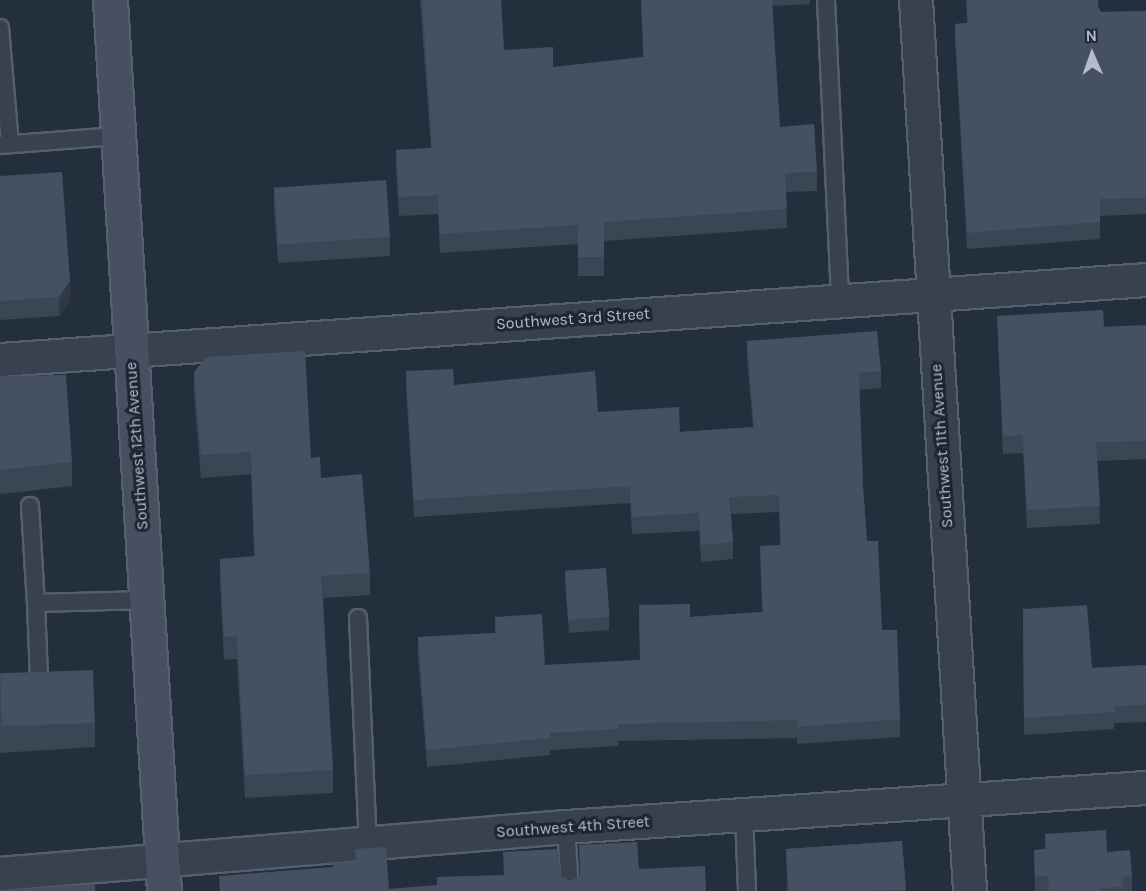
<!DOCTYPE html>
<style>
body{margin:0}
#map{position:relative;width:1146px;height:891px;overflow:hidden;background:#242f3e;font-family:Karla,sans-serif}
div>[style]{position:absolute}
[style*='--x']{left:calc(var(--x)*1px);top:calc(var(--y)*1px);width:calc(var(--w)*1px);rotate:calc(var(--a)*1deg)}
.roads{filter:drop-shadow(2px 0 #565f6c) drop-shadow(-2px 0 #565f6c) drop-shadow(0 2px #565f6c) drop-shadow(0 -2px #565f6c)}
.service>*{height:16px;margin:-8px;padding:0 8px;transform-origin:8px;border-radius:8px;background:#38414e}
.minor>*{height:32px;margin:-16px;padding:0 16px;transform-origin:16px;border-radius:16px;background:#38414e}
.secondary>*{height:33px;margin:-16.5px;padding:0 16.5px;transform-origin:16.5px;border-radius:16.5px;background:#465061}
.wall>*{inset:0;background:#3b4654}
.shaded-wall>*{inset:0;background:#303945}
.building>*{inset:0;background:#455162;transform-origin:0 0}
span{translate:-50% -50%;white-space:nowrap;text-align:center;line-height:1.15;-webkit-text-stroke:6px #1d2633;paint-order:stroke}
.street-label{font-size:16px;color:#b4bcc9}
.north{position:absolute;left:1062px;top:24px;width:60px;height:60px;-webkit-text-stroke:4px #1d2633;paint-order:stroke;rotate:358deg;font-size:16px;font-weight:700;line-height:24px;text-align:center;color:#b4bcc9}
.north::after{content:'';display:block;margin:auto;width:21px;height:27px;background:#b4bcc9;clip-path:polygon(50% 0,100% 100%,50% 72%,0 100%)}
</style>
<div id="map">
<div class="roads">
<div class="service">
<i style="--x:826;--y:0;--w:301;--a:87.3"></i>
<i style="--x:0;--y:28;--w:116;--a:85.1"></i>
<i style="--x:0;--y:145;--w:118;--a:-4.4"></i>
<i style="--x:30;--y:506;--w:97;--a:86.5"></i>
<i style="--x:36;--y:603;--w:111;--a:-1.5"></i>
<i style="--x:36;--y:603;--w:75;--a:87.7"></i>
<i style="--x:358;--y:618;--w:225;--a:87.5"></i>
<i style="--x:744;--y:815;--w:76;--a:87.7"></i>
<i style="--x:566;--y:827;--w:64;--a:86.4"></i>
</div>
<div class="minor">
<i style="--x:916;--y:0;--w:893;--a:86.53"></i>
<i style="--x:0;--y:360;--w:1149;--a:-3.99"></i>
<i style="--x:0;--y:874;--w:568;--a:-4.75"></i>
<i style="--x:566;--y:827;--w:581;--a:-3.85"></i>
</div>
<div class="secondary">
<i style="--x:110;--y:0;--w:893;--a:86.53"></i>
</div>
</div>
<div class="wall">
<i style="clip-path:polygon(420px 0,501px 0,504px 50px,553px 67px,643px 57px,641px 0,810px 0,810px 4px,772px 6px,780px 127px,817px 172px,817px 191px,786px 192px,787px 228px,604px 241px,604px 276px,578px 276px,578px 244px,440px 253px,438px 214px,399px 216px,396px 169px,396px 150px,431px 148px)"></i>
<i style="clip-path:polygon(966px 0,1098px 0,1098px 7px,1101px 12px,1146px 11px,1146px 214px,1100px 216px,1100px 239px,967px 249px,955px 40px,955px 24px,967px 23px)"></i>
<i style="clip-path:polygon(0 176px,70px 300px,59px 316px,0 320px)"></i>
<i style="clip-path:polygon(274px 187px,390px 237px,390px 256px,278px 263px,274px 206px)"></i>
<i style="clip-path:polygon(997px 316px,1104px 327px,1146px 325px,1146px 459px,1097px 461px,1100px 524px,1027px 528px,1023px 453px,1003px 454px)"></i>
<i style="clip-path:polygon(747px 341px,881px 371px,881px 388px,859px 390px,863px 486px,867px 541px,882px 630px,900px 719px,900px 737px,797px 744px,797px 738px,618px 741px,618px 746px,550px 750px,550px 755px,427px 767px,418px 655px,418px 637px,495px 633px,495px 617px,545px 665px,640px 660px,639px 605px,690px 617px,762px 612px,760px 546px,780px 545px,779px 512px,731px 514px,733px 542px,733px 559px,701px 562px,699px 531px,632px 534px,630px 503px,414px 517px,406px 389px,406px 371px,454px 385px,598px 412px,680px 432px,753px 427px,747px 359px)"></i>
<i style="clip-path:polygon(194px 372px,311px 458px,370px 573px,370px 595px,323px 598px,333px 770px,333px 793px,245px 798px,237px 659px,224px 660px,220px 582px,220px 559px,254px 557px,251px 474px,201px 478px,194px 395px)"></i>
<i style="clip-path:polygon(0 376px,72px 462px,72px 486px,0 494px)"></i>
<i style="clip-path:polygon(565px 571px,609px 617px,609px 630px,569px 633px,565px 584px)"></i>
<i style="clip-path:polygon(1023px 609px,1092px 668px,1146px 665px,1146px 722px,1114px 723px,1114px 729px,1024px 735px)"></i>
<i style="clip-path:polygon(0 678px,95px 723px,95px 747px,0 753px)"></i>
<i style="clip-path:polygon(1045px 834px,1107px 852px,1132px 876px,1132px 891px,1035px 891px,1034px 850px,1045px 849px)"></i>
<i style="clip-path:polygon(902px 841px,906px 891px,787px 891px,786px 849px)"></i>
</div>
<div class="shaded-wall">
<i style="clip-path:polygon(70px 281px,70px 300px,59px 316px,59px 297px)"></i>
</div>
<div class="building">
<i style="clip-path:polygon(422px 0,501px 0,504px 50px,553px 47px,553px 67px,644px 57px,641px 0,772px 0,780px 127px,814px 124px,817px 172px,785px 173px,787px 209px,604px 222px,604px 257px,578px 257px,578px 225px,440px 234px,438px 195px,399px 197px,396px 150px,432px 148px)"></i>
<i style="clip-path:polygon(967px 0,1098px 0,1098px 7px,1101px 12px,1146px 11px,1146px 198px,1100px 199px,1100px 222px,967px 233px,955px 24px,968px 23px)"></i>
<i style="clip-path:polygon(62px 172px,70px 281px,59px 297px,0 301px,0 176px)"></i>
<i style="left:386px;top:180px;width:57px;height:112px;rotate:86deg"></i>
<i style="clip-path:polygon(1103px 310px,1104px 327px,1146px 325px,1146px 441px,1096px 442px,1100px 506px,1027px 510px,1023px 435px,1003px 436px,997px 316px)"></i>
<i style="clip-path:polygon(877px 331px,881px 371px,859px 373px,863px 486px,867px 541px,878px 541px,882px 630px,897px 630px,900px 719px,797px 727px,797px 720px,618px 724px,618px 729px,550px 733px,550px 738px,427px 750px,418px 637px,496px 633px,495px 617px,542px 614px,545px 665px,640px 660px,639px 605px,690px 604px,690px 617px,763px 612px,760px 546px,781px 545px,779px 495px,729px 497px,733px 542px,701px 545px,699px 513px,632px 517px,630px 486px,414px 500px,406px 371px,453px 369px,454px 385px,595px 371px,598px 412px,679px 407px,680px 432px,754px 427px,747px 341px)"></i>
<i style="clip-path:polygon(305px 351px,311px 458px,320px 457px,321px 478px,362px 474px,370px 573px,321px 576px,333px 770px,245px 775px,237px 636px,224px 637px,220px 559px,255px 556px,251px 452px,201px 455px,194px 372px,206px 357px)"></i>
<i style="clip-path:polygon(66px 375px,72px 462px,0 470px,0 376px)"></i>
<i style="left:606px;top:568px;width:49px;height:41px;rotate:86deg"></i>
<i style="clip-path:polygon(1087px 605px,1092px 668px,1146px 665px,1146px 705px,1114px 706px,1114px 712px,1024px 718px,1023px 609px)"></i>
<i style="left:93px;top:670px;width:53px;height:93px;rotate:88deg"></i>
<i style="clip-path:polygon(1106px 830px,1107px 852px,1130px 850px,1132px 876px,1123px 877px,1123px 887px,1100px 888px,1100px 891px,1049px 891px,1048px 876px,1035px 877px,1034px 850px,1046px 849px,1045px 834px)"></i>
<i style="clip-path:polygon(902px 841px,906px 890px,789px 891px,786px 849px)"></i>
<i style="clip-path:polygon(637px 842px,639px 869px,705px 866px,706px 891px,220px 891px,219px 876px,333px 867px,333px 863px,356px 861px,355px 849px,386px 847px,389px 889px,437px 885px,437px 877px,504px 875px,503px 852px,558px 849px,561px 876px,571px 881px,580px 875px,579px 845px)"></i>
<i style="clip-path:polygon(95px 884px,95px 891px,0 891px,0 890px)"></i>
</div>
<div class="street-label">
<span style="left:573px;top:319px;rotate:-4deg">Southwest 3rd Street</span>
<span style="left:137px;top:446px;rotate:-94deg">Southwest 12th Avenue</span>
<span style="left:942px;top:446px;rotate:-94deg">Southwest 11th Avenue</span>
<span style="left:573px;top:827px;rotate:-4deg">Southwest 4th Street</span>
</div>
<div class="north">N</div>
</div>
